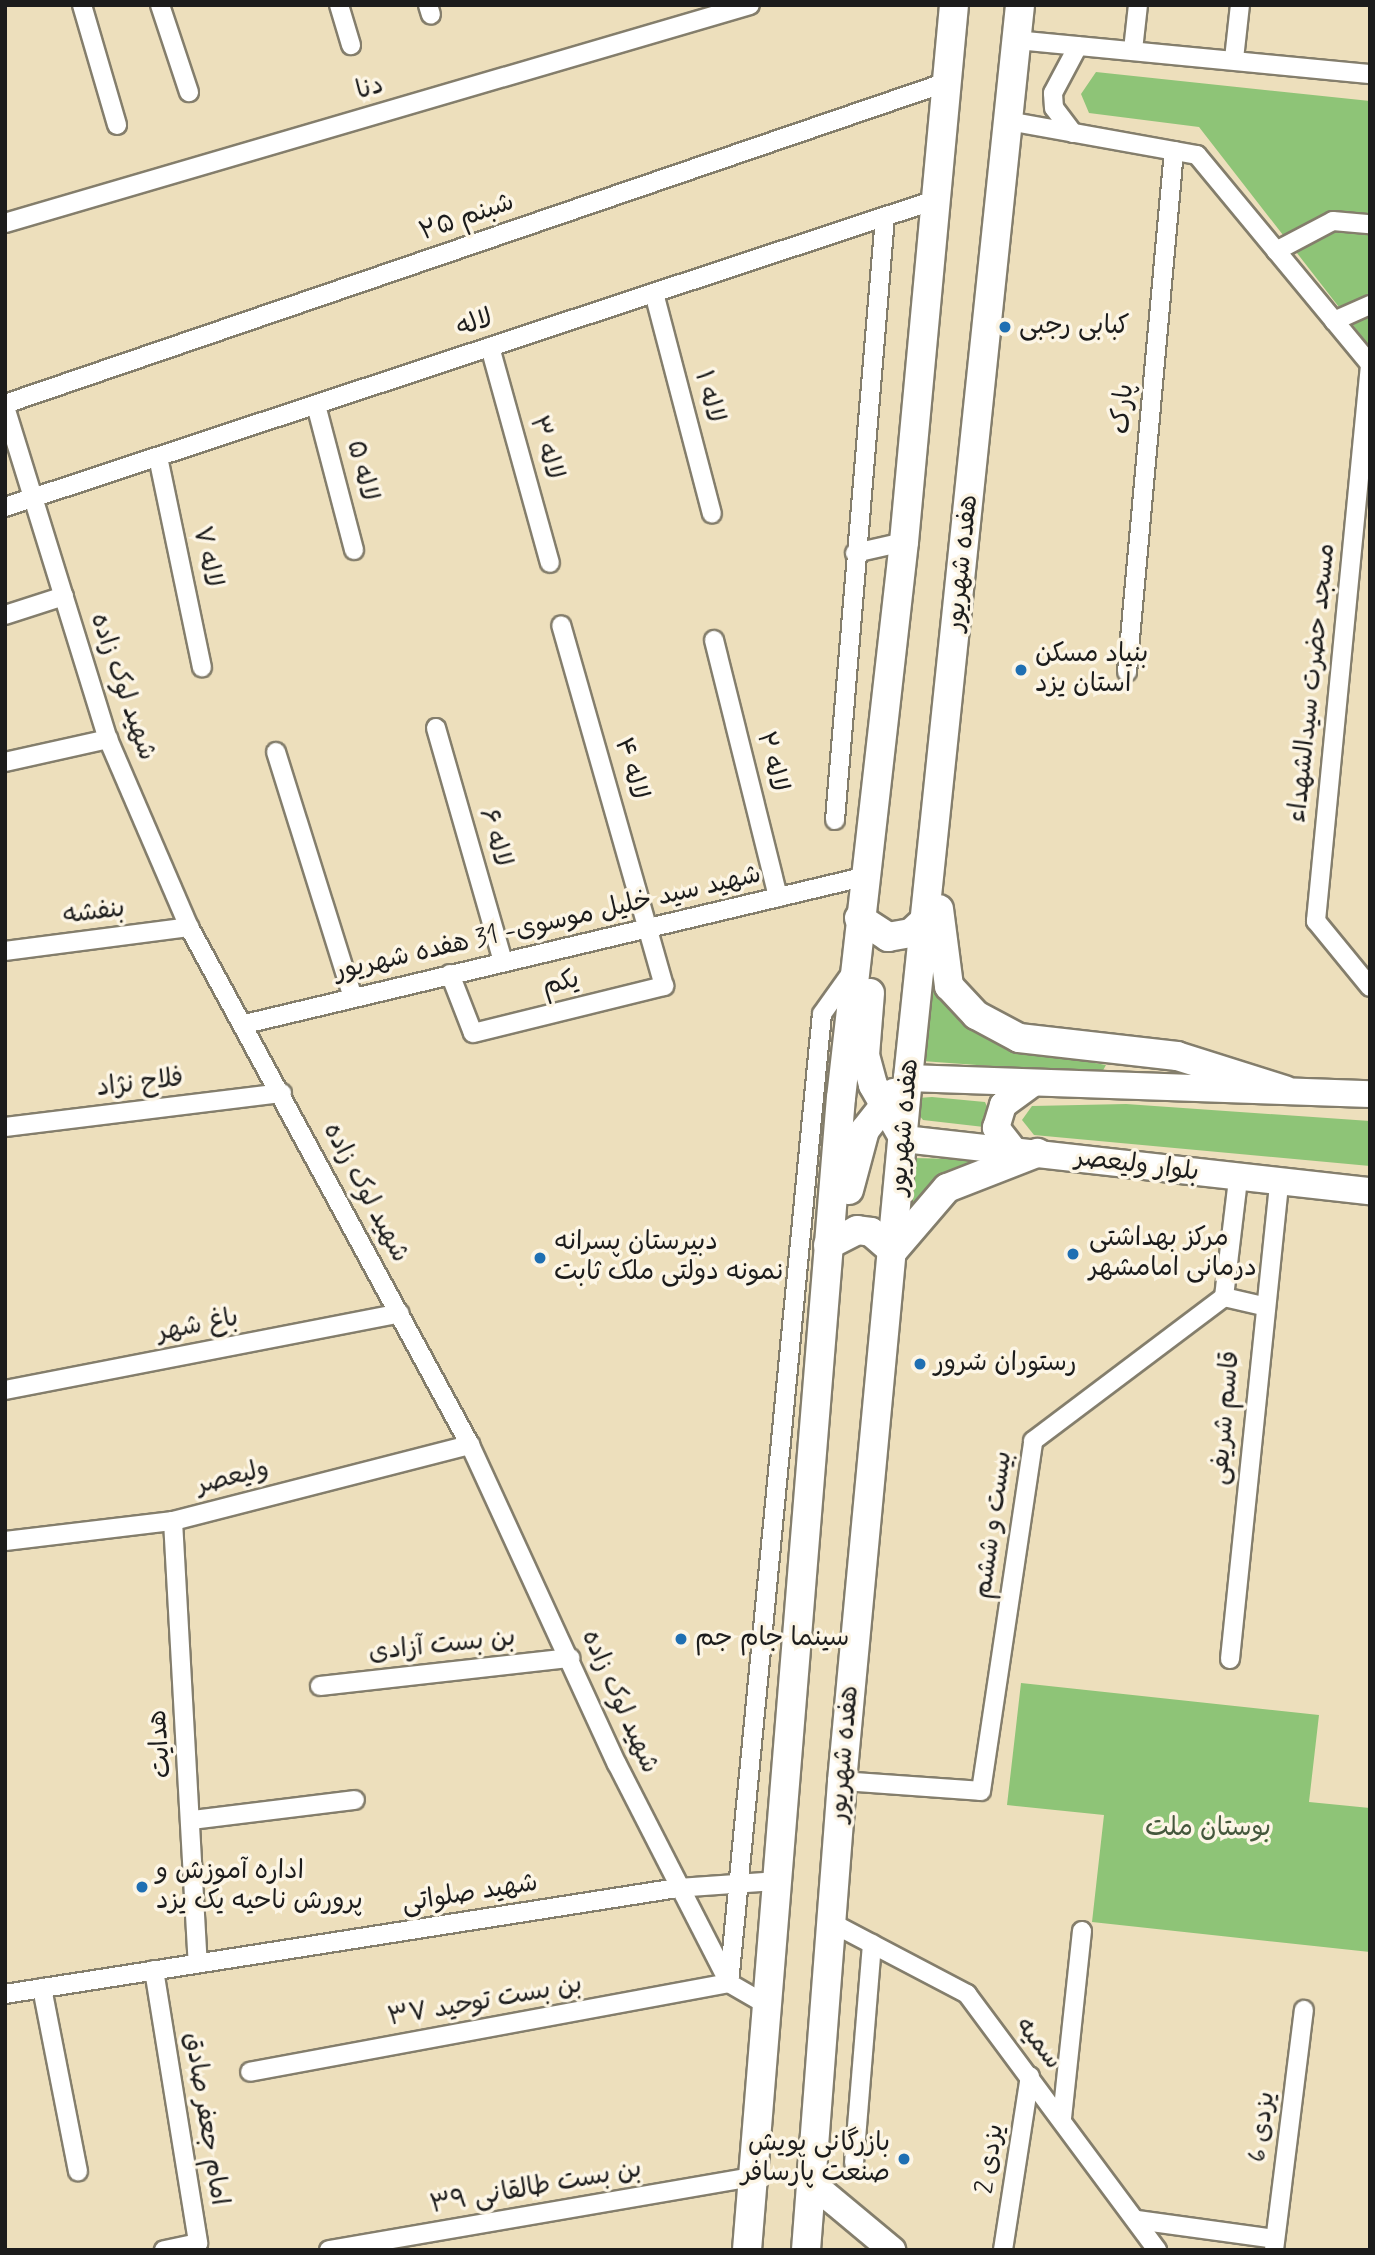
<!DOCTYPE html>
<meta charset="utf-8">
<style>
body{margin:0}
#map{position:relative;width:1375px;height:2255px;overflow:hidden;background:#eddfbc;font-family:Mynerve,"Playpen Sans Arabic",sans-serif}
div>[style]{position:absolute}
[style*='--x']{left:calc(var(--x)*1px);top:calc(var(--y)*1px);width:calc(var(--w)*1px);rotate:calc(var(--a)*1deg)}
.green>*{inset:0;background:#8ec477}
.roads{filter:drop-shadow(2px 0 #847e6c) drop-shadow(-2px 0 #847e6c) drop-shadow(0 2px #847e6c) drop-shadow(0 -2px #847e6c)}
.minor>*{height:18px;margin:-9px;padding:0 9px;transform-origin:9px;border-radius:9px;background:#fff}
.secondary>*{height:26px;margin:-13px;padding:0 13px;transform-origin:13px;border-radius:13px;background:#fff}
.primary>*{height:28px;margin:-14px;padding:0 14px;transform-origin:14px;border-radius:14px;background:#fff}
.dots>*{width:19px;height:19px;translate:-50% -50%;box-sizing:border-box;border:4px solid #fcf5e5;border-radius:50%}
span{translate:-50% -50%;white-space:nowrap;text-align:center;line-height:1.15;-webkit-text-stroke:7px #fcf5e5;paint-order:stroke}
.street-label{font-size:26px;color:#1c1c1c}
.poi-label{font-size:26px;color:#1c1c1c}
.left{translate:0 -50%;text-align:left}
.right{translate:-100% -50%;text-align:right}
.park-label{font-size:26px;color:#44573c}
.frame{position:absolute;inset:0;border:7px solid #1c1c1c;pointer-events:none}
</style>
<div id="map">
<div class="green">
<i style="clip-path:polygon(1096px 72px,1370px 101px,1370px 347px,1199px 127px,1089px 113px,1081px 94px)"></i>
<i style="clip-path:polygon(932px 945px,936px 993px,961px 1023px,1004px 1047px,1106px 1065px,1101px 1074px,922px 1061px)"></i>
<i style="clip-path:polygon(932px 1097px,985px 1102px,991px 1115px,984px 1127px,923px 1120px,915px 1110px,918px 1098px)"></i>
<i style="clip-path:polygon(1126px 1104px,1370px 1121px,1370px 1166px,1034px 1135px,1022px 1120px,1032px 1106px)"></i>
<i style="clip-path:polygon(913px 1158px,997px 1160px,905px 1230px)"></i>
<i style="clip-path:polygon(1021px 1683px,1319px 1715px,1309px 1802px,1370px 1808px,1370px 1952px,1092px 1922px,1104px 1815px,1007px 1805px)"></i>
</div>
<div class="roads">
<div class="minor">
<i style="--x:82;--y:5;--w:125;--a:73.7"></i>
<i style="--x:160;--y:5;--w:92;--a:71.6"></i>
<i style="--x:339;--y:5;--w:42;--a:73.3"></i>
<i style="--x:428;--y:5;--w:10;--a:73"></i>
<i style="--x:1016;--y:40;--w:356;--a:5.5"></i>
<i style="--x:1133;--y:50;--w:45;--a:-83.7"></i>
<i style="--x:1234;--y:59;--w:54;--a:-83.7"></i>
<i style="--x:1008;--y:121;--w:192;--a:10.2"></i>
<i style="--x:1197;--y:155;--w:271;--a:50.4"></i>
<i style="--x:1073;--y:133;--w:31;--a:-127"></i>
<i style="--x:1054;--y:108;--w:15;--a:-94"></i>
<i style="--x:1053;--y:93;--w:53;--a:-62"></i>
<i style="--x:5;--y:223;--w:776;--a:-16.31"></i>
<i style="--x:1276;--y:251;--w:64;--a:-27.8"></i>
<i style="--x:1333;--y:221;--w:37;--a:5"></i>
<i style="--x:654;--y:293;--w:228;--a:75.3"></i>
<i style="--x:1334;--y:321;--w:39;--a:-24"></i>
<i style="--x:490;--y:347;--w:224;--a:74.5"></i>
<i style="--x:1370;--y:365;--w:559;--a:95.55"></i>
<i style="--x:1316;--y:921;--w:85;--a:50.7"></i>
<i style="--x:5;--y:404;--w:996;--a:-18.87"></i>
<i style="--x:316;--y:405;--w:150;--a:75.3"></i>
<i style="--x:5;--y:407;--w:348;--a:72.8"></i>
<i style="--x:108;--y:739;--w:205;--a:66.7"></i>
<i style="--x:189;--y:927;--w:589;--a:61.52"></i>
<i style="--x:470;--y:1445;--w:351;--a:65.3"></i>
<i style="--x:617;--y:1764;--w:246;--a:62.9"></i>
<i style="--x:729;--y:1983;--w:487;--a:169.5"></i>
<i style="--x:158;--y:457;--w:215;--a:78.2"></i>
<i style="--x:5;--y:507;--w:979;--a:-18.27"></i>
<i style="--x:855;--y:553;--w:50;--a:-12.7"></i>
<i style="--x:5;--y:615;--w:62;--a:-17.9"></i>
<i style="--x:714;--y:640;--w:265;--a:76"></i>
<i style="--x:1127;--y:672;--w:523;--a:-84.85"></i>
<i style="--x:436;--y:728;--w:243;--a:74"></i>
<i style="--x:276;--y:752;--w:257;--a:72.6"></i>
<i style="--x:5;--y:762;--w:106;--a:-12.6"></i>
<i style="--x:835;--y:820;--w:605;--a:-85.26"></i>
<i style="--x:5;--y:951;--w:186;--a:-7.4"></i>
<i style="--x:450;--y:974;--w:63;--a:68.7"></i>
<i style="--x:473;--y:1033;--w:197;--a:-13.8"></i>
<i style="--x:664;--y:986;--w:375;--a:-105.9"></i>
<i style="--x:245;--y:1024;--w:635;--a:-13.38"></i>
<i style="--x:5;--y:1127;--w:279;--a:-7"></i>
<i style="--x:1224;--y:1297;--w:40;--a:13"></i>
<i style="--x:5;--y:1390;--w:402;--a:-11"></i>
<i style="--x:173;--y:1521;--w:443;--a:86.8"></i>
<i style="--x:5;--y:1541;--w:169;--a:-6.8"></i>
<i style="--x:173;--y:1521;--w:307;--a:-14.4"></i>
<i style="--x:1230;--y:1659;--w:479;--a:-84.1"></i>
<i style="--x:320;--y:1686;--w:252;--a:-6.4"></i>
<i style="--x:842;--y:1781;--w:139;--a:4.1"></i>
<i style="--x:981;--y:1791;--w:354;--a:-81.5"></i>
<i style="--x:1033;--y:1441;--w:239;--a:-37"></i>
<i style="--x:1224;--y:1297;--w:119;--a:-83.2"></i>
<i style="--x:192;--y:1820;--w:164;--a:-7"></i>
<i style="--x:832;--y:1923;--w:153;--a:27.7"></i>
<i style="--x:967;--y:1994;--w:319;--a:53.4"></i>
<i style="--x:154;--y:1970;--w:277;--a:80.8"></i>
<i style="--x:198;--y:2243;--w:35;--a:168"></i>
<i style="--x:42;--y:1988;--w:187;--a:78.9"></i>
<i style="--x:5;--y:1994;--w:680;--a:-8.96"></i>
<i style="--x:677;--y:1888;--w:100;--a:-4"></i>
<i style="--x:767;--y:2005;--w:44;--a:-149.9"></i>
<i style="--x:729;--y:1983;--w:973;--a:-84.52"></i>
<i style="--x:822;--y:1014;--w:52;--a:-54.5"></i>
<i style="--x:1062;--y:2118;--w:188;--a:-83.9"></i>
<i style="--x:854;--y:2163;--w:220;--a:-85.3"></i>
<i style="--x:1137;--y:2220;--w:139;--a:7.8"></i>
<i style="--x:329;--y:2250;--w:430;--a:-9.8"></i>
<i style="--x:1003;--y:2250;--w:176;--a:-81.2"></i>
<i style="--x:1274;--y:2250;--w:242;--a:-82.9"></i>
</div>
<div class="secondary">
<i style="--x:908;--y:1078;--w:462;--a:2"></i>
<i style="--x:904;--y:1139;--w:469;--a:6.4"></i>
<i style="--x:1015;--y:1152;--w:31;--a:-128"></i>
<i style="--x:996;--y:1128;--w:24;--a:-73"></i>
<i style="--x:1003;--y:1105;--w:36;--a:-36"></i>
<i style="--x:814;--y:2185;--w:102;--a:39.8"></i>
</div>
<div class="primary">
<i style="--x:939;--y:909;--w:78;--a:82.6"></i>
<i style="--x:949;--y:986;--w:40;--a:47"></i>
<i style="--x:976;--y:1015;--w:49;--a:28.1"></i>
<i style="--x:1019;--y:1038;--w:159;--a:6.5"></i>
<i style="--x:1177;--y:1056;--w:113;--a:17.5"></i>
<i style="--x:859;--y:918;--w:35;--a:33"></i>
<i style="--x:888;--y:937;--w:23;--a:-10"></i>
<i style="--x:911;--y:933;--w:23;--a:-43"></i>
<i style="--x:870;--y:993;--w:62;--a:94.6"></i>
<i style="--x:865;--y:1055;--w:31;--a:75"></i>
<i style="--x:873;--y:1085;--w:62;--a:60.1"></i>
<i style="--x:849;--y:1190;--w:62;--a:-75.1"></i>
<i style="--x:865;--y:1130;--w:47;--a:-51.9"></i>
<i style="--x:828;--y:1245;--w:33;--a:-27"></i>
<i style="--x:857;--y:1230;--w:14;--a:8"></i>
<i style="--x:871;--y:1232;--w:29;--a:41"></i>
<i style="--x:893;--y:1251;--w:83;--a:-49.4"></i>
<i style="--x:947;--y:1188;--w:97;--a:-21.3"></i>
<i style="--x:747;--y:2250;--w:1156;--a:-85.34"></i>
<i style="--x:841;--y:1098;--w:560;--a:-83.54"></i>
<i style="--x:904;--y:542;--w:539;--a:-84.68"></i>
<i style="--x:806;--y:2250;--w:470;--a:-85.6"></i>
<i style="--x:842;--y:1781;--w:706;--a:-84.64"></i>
<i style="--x:908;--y:1078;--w:1079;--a:-84.04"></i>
</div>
</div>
<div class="dots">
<i style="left:1005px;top:327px;background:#1f6fb2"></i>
<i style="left:1021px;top:670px;background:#1f6fb2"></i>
<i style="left:1073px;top:1254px;background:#1f6fb2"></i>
<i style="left:540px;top:1258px;background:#1f6fb2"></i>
<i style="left:920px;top:1364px;background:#1f6fb2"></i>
<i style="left:681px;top:1639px;background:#1f6fb2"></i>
<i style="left:142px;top:1887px;background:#1f6fb2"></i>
<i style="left:904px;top:2159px;background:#1f6fb2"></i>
</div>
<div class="street-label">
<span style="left:370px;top:89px;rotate:-16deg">دنا</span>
<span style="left:467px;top:218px;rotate:-19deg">شبنم ۲۵</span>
<span style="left:475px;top:324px;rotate:-18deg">لاله</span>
<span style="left:708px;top:397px;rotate:75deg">لاله ۱</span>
<span style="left:1124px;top:409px;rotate:-85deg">پارک</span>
<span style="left:545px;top:448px;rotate:74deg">لاله ۳</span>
<span style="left:361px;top:471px;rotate:76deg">لاله ۵</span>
<span style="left:206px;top:557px;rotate:78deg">لاله ۷</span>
<span style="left:963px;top:563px;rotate:-84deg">هفده شهریور</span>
<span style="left:1313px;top:683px;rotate:-84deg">مسجد حضرت سیدالشهداء</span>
<span style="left:122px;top:687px;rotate:71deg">شهید لوک زاده</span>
<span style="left:771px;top:762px;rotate:76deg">لاله ۲</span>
<span style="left:630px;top:769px;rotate:74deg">لاله ۴</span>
<span style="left:494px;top:838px;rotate:74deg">لاله ۶</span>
<span style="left:94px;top:913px;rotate:-7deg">بنفشه</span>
<span style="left:548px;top:924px;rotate:-13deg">شهید سید خلیل موسوی- 31 هفده شهریور</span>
<span style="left:561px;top:984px;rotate:-14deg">یکم</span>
<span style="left:140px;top:1084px;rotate:-7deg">فلاح نژاد</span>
<span style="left:905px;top:1127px;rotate:-85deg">هفده شهریور</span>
<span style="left:1137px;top:1166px;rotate:7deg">بلوار ولیعصر</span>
<span style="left:365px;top:1193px;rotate:62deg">شهید لوک زاده</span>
<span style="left:198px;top:1326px;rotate:-11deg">باغ شهر</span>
<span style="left:1226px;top:1418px;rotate:-85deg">قاسم شریفی</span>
<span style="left:233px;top:1478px;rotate:-14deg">ولیعصر</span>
<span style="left:994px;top:1525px;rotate:-82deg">بیست و ششم</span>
<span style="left:442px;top:1646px;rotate:-6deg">بن بست آزادی</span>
<span style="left:619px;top:1702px;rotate:66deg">شهید لوک زاده</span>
<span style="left:161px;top:1744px;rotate:-94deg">هدایت</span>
<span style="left:845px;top:1754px;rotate:-85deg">هفده شهریور</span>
<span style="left:470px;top:1894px;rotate:-9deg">شهید صلواتی</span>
<span style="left:485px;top:2002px;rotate:-10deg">بن بست توحید ۳۷</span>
<span style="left:1038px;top:2044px;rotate:52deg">سمیه</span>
<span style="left:205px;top:2119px;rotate:81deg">امام جعفر صادق</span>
<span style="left:1263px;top:2127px;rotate:-83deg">یزدی 6</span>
<span style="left:991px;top:2159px;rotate:-81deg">یزدی 2</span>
<span style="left:536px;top:2188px;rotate:-10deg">بن‌ بست طالقانی ۳۹</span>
</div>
<div class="poi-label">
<span class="left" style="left:1019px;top:327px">کبابی رجبی</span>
<span class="left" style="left:1035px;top:670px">بنیاد مسکن<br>استان یزد</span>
<span class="left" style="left:1089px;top:1254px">مرکز بهداشتی<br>درمانی امامشهر</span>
<span class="left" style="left:554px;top:1258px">دبیرستان پسرانه<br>نمونه دولتی ملک ثابت</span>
<span class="left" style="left:934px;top:1364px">رستوران سُرور</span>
<span class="left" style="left:695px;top:1639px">سینما جام جم</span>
<span class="left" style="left:156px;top:1887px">اداره آموزش و<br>پرورش ناحیه یک یزد</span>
<span class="right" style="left:890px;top:2159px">بازرگانی پویش<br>صنعت پارسافر</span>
</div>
<div class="park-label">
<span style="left:1208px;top:1829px">بوستان ملت</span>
</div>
<div class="frame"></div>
</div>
